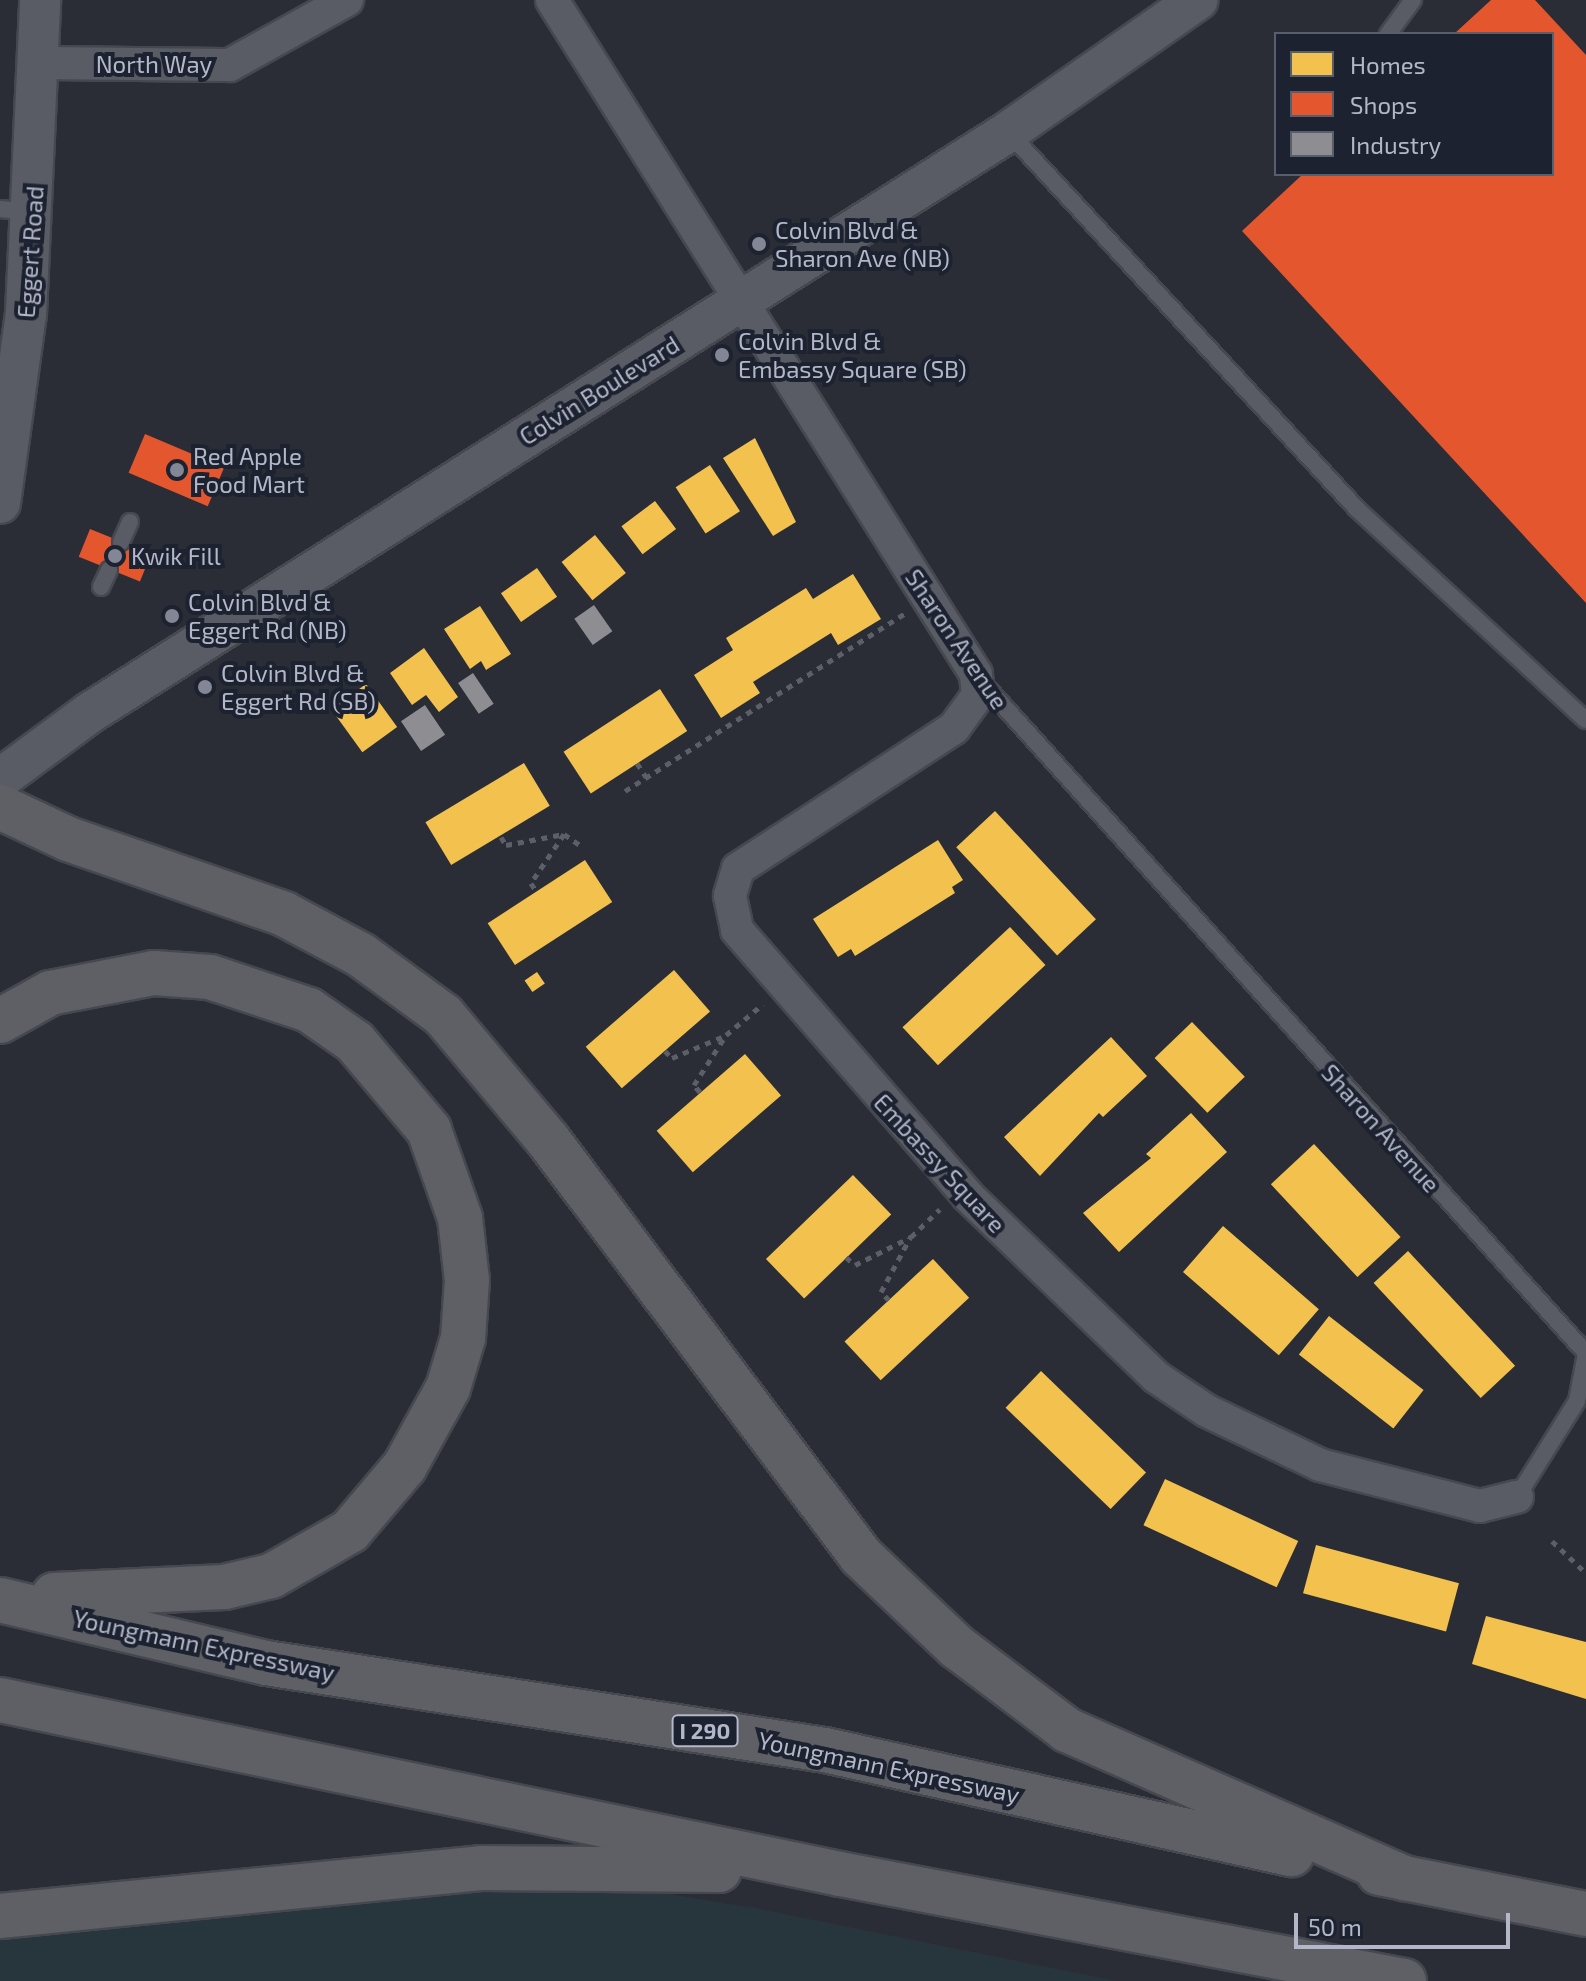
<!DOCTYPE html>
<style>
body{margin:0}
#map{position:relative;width:1586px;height:1981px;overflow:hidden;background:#2a2d36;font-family:"Exo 2",sans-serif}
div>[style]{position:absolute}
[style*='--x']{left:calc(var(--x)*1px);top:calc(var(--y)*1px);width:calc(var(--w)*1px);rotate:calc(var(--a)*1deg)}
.green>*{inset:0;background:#27353c}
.homes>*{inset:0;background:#f2c14e;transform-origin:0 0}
.shops>*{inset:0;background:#e4572e;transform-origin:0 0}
.industry>*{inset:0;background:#8d8d92;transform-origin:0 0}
.path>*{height:5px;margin-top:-2.5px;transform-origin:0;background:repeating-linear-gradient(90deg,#5c5f68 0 6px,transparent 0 12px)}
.roads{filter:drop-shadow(2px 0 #464850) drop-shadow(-2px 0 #464850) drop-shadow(0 2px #464850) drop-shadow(0 -2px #464850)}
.service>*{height:16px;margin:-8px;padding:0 8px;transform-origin:8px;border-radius:8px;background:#595c64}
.minor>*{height:32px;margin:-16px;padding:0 16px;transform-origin:16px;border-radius:16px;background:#595c64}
.tertiary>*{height:40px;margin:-20px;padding:0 20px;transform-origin:20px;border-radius:20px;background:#595c64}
.motorway>*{height:44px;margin:-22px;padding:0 22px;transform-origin:22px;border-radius:22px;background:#5e6065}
.dots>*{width:22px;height:22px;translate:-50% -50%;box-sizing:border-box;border:4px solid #1d2231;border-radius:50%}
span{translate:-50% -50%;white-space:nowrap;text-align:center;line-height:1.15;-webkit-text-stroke:8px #1d2231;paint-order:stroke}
.shield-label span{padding:2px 6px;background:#1d2231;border:2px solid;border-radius:6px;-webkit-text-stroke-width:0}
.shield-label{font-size:22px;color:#b3b7c8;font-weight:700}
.street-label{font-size:24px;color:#b3b7c8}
.poi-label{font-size:24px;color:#b3b7c8}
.left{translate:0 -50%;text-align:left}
.legend{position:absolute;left:1274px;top:32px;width:280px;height:144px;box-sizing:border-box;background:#1d2231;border:2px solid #595e6d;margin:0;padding:10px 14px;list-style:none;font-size:24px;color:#b3b7c8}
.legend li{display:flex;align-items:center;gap:16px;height:40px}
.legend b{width:40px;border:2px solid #595e6d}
.scale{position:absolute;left:1294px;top:1913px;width:216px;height:36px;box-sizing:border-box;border:4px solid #b3b7c8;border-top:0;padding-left:10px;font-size:24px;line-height:28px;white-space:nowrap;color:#b3b7c8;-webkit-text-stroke:6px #1d2231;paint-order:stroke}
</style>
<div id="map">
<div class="green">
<i style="clip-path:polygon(535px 1885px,639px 1889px,755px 1908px,1117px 1981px,0 1981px,0 1940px)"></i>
</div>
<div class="homes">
<i style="clip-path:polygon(755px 438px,796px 522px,773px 536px,723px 458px)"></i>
<i style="left:710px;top:465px;width:55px;height:41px;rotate:57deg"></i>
<i style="left:655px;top:501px;width:35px;height:42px;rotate:53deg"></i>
<i style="left:595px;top:535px;width:49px;height:43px;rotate:51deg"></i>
<i style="left:537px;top:568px;width:35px;height:44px;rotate:55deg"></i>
<i style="clip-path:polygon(853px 574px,881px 619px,838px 645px,831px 633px,753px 682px,760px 693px,721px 718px,694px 675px,733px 650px,726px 638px,806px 588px,813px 599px)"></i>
<i style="clip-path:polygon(480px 606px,511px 654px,486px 670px,481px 661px,470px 669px,444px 629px)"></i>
<i style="clip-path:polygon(424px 648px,458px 697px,439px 712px,426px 695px,412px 705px,390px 673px)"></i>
<i style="left:366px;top:684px;width:53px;height:43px;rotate:54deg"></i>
<i style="left:660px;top:689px;width:50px;height:115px;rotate:57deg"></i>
<i style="left:524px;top:763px;width:50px;height:115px;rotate:59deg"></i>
<i style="left:995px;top:811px;width:148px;height:53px;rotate:47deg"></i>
<i style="clip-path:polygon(938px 840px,963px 880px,952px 887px,955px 893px,855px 956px,851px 949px,838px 957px,813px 919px)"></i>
<i style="left:585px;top:860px;width:50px;height:116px;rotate:57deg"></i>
<i style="left:1010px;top:927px;width:52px;height:147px;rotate:47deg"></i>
<i style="left:674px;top:970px;width:55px;height:117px;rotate:49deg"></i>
<i style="left:537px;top:972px;width:14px;height:15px;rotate:56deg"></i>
<i style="left:1192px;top:1022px;width:76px;height:52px;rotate:46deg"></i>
<i style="clip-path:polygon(1111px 1037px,1147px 1076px,1103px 1117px,1099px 1113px,1040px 1176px,1004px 1137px)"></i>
<i style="left:745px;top:1054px;width:55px;height:117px;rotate:49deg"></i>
<i style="clip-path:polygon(1191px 1113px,1227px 1152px,1119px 1252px,1083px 1213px,1151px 1158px,1146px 1154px)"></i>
<i style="left:1314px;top:1144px;width:127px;height:59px;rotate:47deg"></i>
<i style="left:853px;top:1175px;width:55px;height:121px;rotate:46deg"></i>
<i style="left:1223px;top:1226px;width:127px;height:61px;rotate:41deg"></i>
<i style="left:1408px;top:1251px;width:157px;height:47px;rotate:47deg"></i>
<i style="left:933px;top:1259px;width:53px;height:121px;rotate:47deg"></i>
<i style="left:1329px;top:1316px;width:120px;height:49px;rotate:38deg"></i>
<i style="left:1041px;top:1371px;width:146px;height:51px;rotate:44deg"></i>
<i style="left:1165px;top:1479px;width:147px;height:51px;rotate:25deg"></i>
<i style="left:1316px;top:1545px;width:148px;height:50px;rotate:15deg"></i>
<i style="clip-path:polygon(1486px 1616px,1586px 1642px,1586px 1699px,1472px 1664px)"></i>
</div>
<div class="shops">
<i style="clip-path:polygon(1491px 0,1535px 0,1586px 55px,1586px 603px,1242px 231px,1303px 174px,1552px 174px,1552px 34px,1454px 34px)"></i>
<i style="left:145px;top:434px;width:86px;height:42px;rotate:23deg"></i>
<i style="left:90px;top:529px;width:66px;height:30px;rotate:22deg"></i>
</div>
<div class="industry">
<i style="left:594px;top:605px;width:32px;height:24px;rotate:55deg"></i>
<i style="left:473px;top:673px;width:37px;height:18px;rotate:56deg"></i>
<i style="left:425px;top:705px;width:36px;height:29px;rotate:56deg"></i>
</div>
<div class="path">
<i style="--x:637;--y:763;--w:17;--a:57"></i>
<i style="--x:625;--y:791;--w:333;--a:-32.4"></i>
<i style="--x:564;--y:834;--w:19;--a:35"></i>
<i style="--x:501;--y:837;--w:9;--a:58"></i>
<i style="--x:506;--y:845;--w:59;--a:-10.7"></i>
<i style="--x:564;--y:834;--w:59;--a:124"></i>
<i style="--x:531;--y:883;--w:9;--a:58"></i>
<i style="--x:665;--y:1051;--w:10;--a:45"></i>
<i style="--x:672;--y:1058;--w:56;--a:-22.9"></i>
<i style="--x:700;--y:1092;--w:9;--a:-131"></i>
<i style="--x:694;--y:1085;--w:59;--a:-57.4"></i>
<i style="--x:726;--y:1035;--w:48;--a:-40"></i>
<i style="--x:846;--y:1257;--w:12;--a:42"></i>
<i style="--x:855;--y:1265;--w:63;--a:-26.6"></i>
<i style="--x:911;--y:1237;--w:40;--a:-44"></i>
<i style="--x:889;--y:1300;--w:11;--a:-135"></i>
<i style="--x:881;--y:1292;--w:61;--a:-61.8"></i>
<i style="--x:1552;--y:1541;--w:47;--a:43.3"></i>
</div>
<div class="roads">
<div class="service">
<i style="--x:1388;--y:34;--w:42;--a:-53.7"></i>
<i style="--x:1009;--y:133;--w:512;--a:47.21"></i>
<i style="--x:1357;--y:509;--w:311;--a:42.7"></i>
<i style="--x:0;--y:209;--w:32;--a:5"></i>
<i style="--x:121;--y:542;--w:22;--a:-66"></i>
<i style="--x:101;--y:587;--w:19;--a:-65"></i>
<i style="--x:982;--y:682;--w:903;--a:48.01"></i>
<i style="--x:1517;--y:1497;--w:113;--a:-58"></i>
<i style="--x:1577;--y:1401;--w:48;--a:-79.2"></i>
</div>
<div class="minor">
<i style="--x:552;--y:0;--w:796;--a:57.83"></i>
<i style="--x:976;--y:674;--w:21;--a:85"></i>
<i style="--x:978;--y:695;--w:41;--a:126"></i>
<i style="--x:954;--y:728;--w:258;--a:146.9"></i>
<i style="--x:738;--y:869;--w:28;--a:107"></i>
<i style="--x:730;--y:896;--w:35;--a:78"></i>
<i style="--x:737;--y:930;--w:352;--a:49"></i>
<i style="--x:968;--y:1196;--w:261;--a:43.9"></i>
<i style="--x:1156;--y:1377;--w:61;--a:33.7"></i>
<i style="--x:1207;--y:1411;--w:125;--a:25.5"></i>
<i style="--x:1320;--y:1465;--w:165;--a:14.4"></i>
<i style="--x:1480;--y:1506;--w:38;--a:-14"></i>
<i style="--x:41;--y:63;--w:189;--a:0.6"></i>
<i style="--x:230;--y:65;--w:134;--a:-29.1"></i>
</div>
<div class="tertiary">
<i style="--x:0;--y:503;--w:191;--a:-82.2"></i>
<i style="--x:26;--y:314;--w:314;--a:-87.4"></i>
<i style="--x:0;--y:779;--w:113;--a:-36.4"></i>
<i style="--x:91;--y:712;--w:1085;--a:-32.31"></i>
<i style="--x:1008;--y:132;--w:231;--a:-34.9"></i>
</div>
<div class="motorway">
<i style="--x:0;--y:807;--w:75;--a:25.2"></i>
<i style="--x:68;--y:839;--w:229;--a:19.1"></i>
<i style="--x:284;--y:914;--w:87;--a:28"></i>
<i style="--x:361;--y:955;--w:102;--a:36.2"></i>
<i style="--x:443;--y:1015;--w:163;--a:50"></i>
<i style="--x:548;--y:1140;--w:521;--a:53.04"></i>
<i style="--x:861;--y:1556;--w:132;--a:43.5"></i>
<i style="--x:957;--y:1647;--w:138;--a:37"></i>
<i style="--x:1067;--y:1730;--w:370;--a:23.7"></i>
<i style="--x:0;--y:1021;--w:57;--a:-29.2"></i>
<i style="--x:50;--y:993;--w:106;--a:-10.9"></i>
<i style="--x:154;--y:973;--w:56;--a:4.1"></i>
<i style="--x:210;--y:977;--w:104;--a:18.4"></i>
<i style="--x:309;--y:1010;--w:56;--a:34.8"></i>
<i style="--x:355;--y:1042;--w:115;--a:49.9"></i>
<i style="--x:429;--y:1130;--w:93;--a:70.6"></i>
<i style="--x:460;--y:1218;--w:62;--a:83.6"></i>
<i style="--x:467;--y:1280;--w:58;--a:93.9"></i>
<i style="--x:463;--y:1338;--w:52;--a:106.7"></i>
<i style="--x:448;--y:1388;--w:89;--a:118.9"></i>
<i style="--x:405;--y:1466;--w:85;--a:130.2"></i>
<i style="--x:350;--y:1531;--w:91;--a:150.3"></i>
<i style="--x:271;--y:1576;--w:48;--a:166.8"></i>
<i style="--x:224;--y:1587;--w:170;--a:177.3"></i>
<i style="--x:0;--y:1600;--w:273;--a:13.3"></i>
<i style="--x:266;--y:1663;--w:566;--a:8.85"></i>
<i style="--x:825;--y:1750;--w:478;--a:12.6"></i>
<i style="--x:0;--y:1700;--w:858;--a:11.7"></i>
<i style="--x:840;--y:1874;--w:574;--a:10.74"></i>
<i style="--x:1379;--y:1873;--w:211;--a:11.2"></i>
<i style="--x:0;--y:1916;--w:483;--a:-5.7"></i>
<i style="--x:481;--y:1868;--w:238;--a:0.5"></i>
</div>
</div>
<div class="dots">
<i style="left:759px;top:244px;background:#838795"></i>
<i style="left:722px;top:355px;background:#838795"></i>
<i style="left:177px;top:470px;background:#838795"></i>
<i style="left:115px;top:556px;background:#838795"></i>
<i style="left:172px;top:616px;background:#838795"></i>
<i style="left:205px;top:687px;background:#838795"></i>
</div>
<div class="shield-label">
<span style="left:705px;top:1731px">I 290</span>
</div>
<div class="street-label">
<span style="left:154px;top:64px">North Way</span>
<span style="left:30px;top:252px;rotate:-86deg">Eggert Road</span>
<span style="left:599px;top:390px;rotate:-32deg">Colvin Boulevard</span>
<span style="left:957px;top:639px;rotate:56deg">Sharon Avenue</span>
<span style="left:1381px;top:1128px;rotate:48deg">Sharon Avenue</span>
<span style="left:940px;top:1163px;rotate:47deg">Embassy Square</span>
<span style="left:204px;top:1645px;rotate:12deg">Youngmann Expressway</span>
<span style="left:889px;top:1767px;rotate:12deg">Youngmann Expressway</span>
</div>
<div class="poi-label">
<span class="left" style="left:775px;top:244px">Colvin Blvd &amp;<br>Sharon Ave (NB)</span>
<span class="left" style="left:738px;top:355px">Colvin Blvd &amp;<br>Embassy Square (SB)</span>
<span class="left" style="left:193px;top:470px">Red Apple<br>Food Mart</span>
<span class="left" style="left:131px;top:556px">Kwik Fill</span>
<span class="left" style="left:188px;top:616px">Colvin Blvd &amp;<br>Eggert Rd (NB)</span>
<span class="left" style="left:221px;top:687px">Colvin Blvd &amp;<br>Eggert Rd (SB)</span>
</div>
<ul class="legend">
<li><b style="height:22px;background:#f2c14e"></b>Homes</li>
<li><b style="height:22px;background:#e4572e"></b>Shops</li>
<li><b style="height:22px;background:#8d8d92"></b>Industry</li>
</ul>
<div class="scale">50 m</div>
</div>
